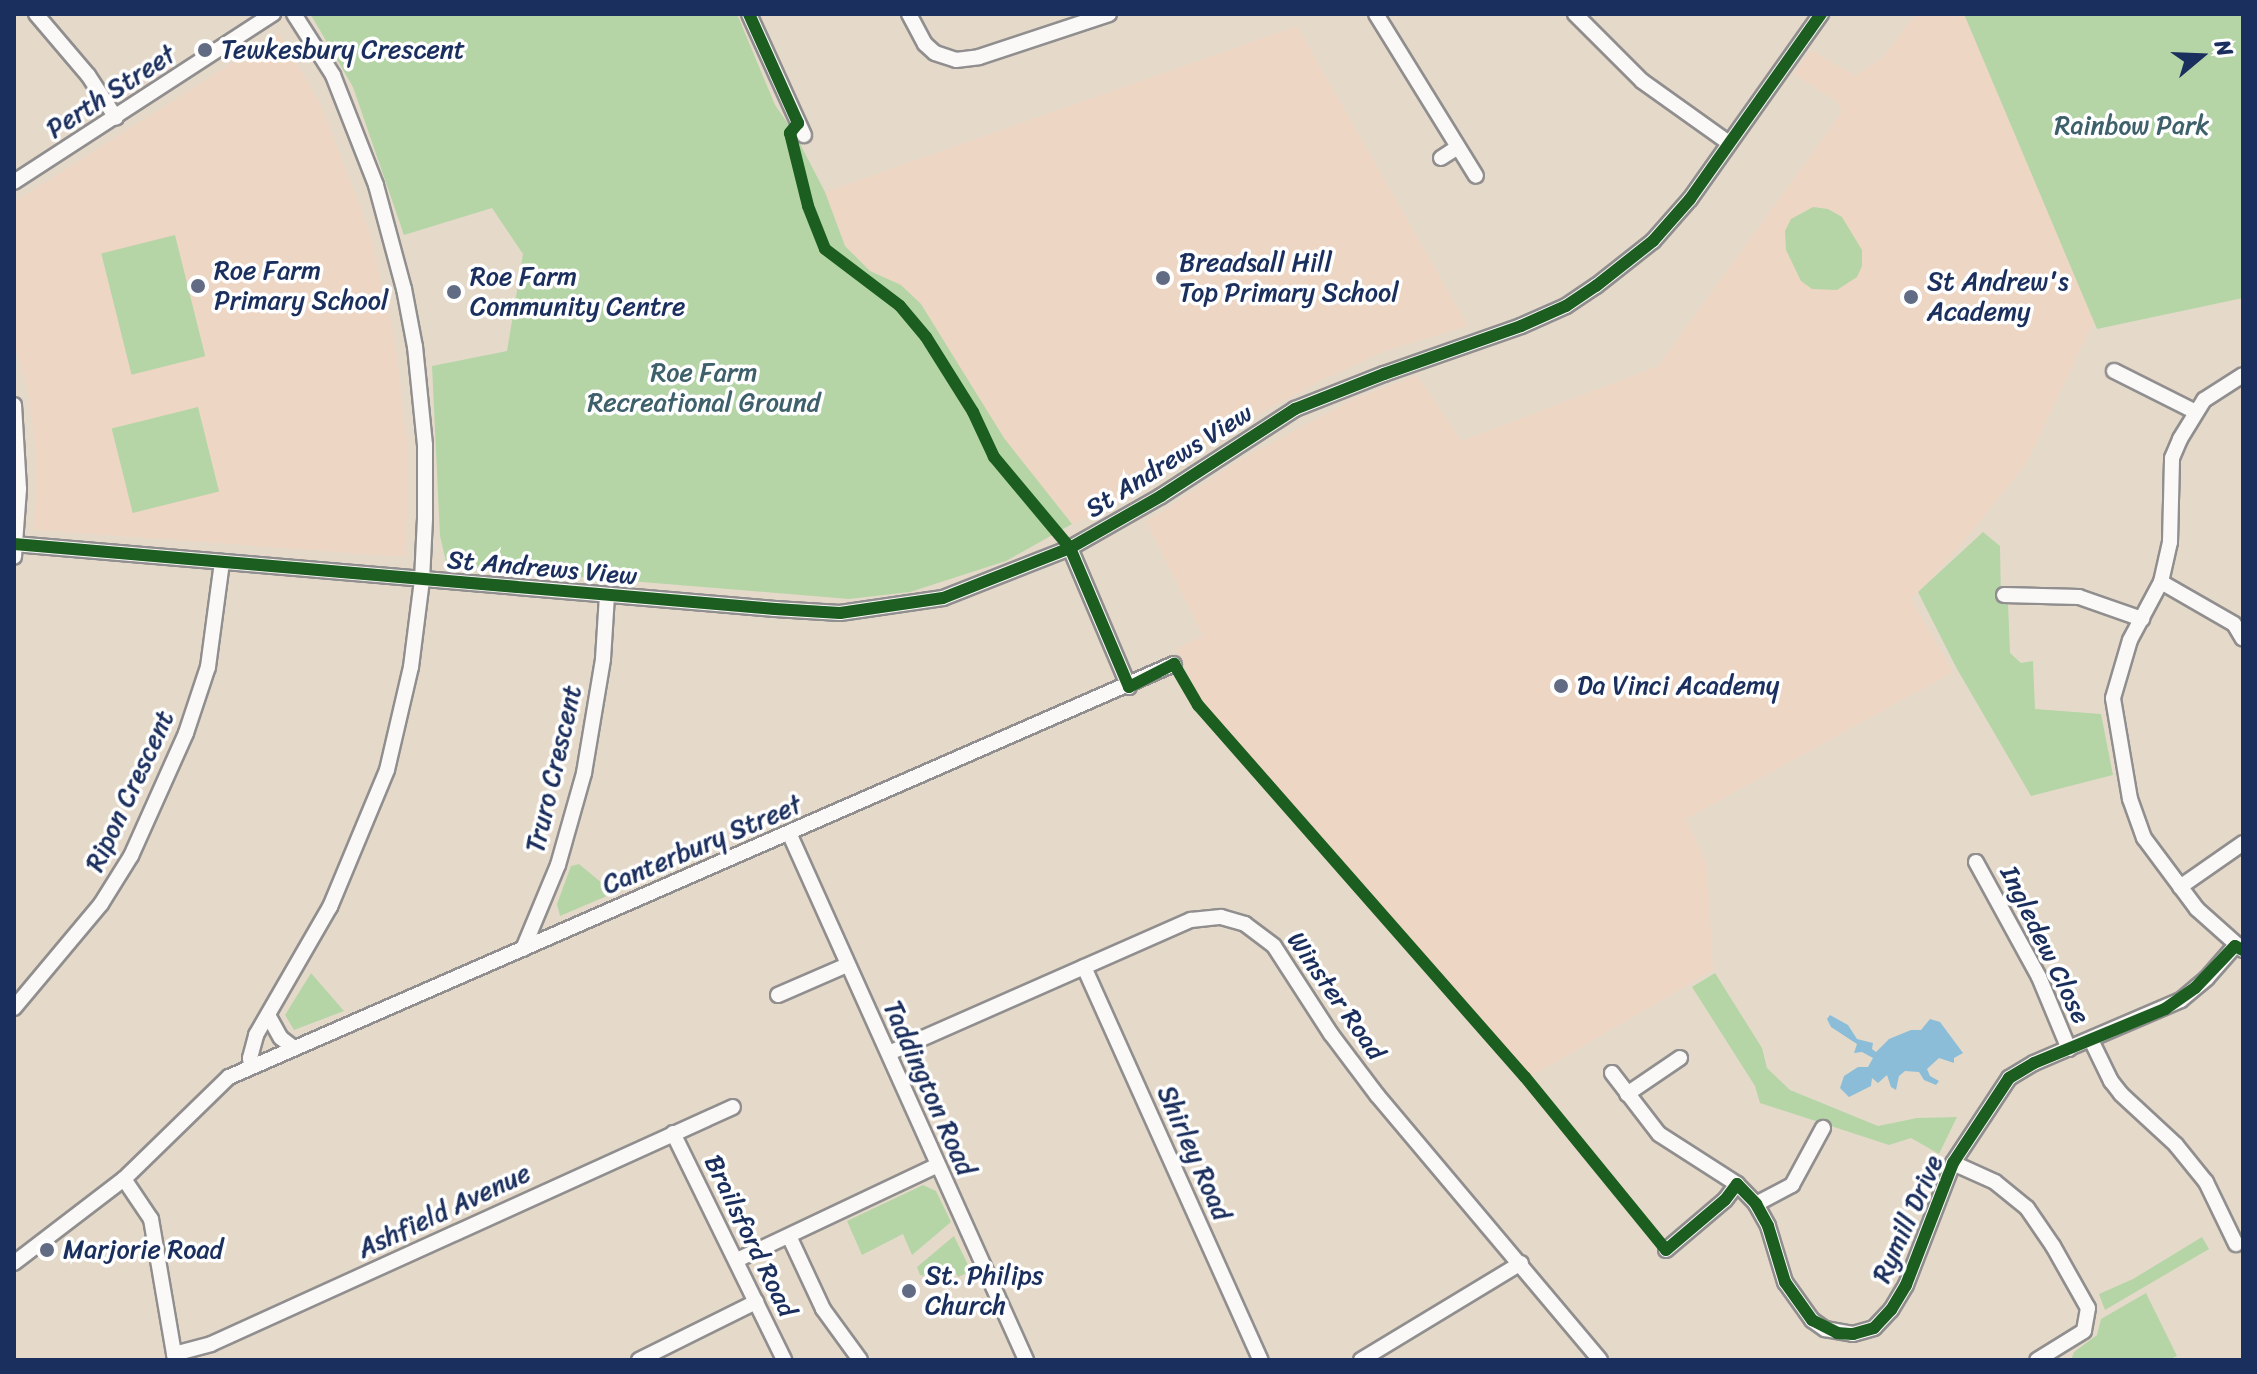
<!DOCTYPE html>
<style>
body{margin:0}
#map{position:relative;width:2257px;height:1374px;overflow:hidden;background:#e5daca;font-family:Sriracha,sans-serif}
div>[style]{position:absolute}
[style*='--x']{left:calc(var(--x)*1px);top:calc(var(--y)*1px);width:calc(var(--w)*1px);rotate:calc(var(--a)*1deg)}
.built>*{inset:0;background:#eed6c5}
.green>*{inset:0;background:#b5d5a7;transform-origin:0 0}
.water>*{inset:0;background:#8bbdd8}
.roads{filter:drop-shadow(2px 0 #908e8e) drop-shadow(-2px 0 #908e8e) drop-shadow(0 2px #908e8e) drop-shadow(0 -2px #908e8e)}
.minor>*{height:14px;margin:-7px;padding:0 7px;transform-origin:7px;border-radius:7px;background:#fbf9f7}
.cycleway>*{height:12px;margin:-6px;padding:0 6px;transform-origin:6px;border-radius:6px;background:#1b5e20}
.dots>*{width:22px;height:22px;translate:-50% -50%;box-sizing:border-box;border:4px solid #fff;border-radius:50%}
span{translate:-50% -50%;white-space:nowrap;text-align:center;line-height:1.15;-webkit-text-stroke:7px #fff;paint-order:stroke}
.poi-label{font-size:26px;color:#1b2f5e}
.left{translate:0 -50%;text-align:left}
.street-label{font-size:26px;color:#1b2f5e}
.park-label{font-size:26px;color:#3e606b}
.frame{position:absolute;inset:0;border:16px solid #1b2f5e;pointer-events:none}
.north{position:absolute;left:2161px;top:16px;width:80px;height:80px;-webkit-text-stroke:6px #fff;paint-order:stroke;rotate:71deg;font-size:22px;font-weight:700;line-height:32px;text-align:center;color:#1b2f5e}
.north::after{content:'';display:block;margin:auto;width:28px;height:36px;background:#1b2f5e;clip-path:polygon(50% 0,100% 100%,50% 72%,0 100%)}
</style>
<div id="map">
<div class="built">
<i style="clip-path:polygon(1916px 14px,1964px 14px,2094px 321px,2026px 464px,1950px 558px,1911px 599px,1953px 672px,1686px 819px,1707px 865px,1713px 970px,1530px 1077px,1199px 699px,1177px 648px,1203px 636px,1146px 522px,1240px 460px,1349px 401px,1417px 375px,1461px 441px,1658px 366px,1842px 112px,1836px 101px,1793px 74px,1811px 50px,1855px 76px,1883px 57px)"></i>
<i style="clip-path:polygon(1297px 26px,1468px 326px,1388px 350px,1320px 381px,1230px 430px,1103px 512px,1072px 524px,1008px 445px,901px 285px,870px 271px,845px 246px,825px 192px)"></i>
<i style="clip-path:polygon(279px 33px,321px 105px,370px 232px,395px 341px,408px 449px,406px 557px,34px 530px,36px 455px,28px 391px,14px 341px,14px 202px)"></i>
</div>
<div class="green">
<i style="clip-path:polygon(737px 14px,775px 105px,795px 134px,825px 192px,845px 246px,870px 271px,901px 285px,921px 304px,1004px 438px,1072px 524px,1006px 561px,910px 592px,849px 599px,447px 566px,440px 536px,432px 366px,507px 351px,523px 254px,492px 208px,404px 235px,353px 87px,311px 15px)"></i>
<i style="clip-path:polygon(1964px 14px,2243px 14px,2243px 298px,2097px 329px)"></i>
<i style="clip-path:polygon(1813px 207px,1828px 209px,1842px 217px,1862px 250px,1862px 266px,1857px 277px,1837px 290px,1812px 289px,1801px 281px,1786px 250px,1785px 231px,1791px 219px)"></i>
<i style="left:175px;top:235px;width:125px;height:76px;rotate:76deg"></i>
<i style="left:198px;top:407px;width:87px;height:89px;rotate:76deg"></i>
<i style="clip-path:polygon(1983px 532px,2000px 546px,2001px 602px,2008px 603px,2010px 653px,2021px 663px,2033px 661px,2035px 709px,2101px 714px,2113px 775px,2031px 796px,1957px 669px,1918px 592px)"></i>
<i style="clip-path:polygon(579px 864px,614px 893px,560px 916px,557px 904px,571px 866px)"></i>
<i style="clip-path:polygon(311px 973px,344px 1011px,294px 1030px,285px 1015px)"></i>
<i style="clip-path:polygon(1715px 973px,1762px 1048px,1767px 1068px,1790px 1090px,1878px 1126px,1917px 1118px,1957px 1117px,1939px 1154px,1911px 1138px,1889px 1145px,1760px 1103px,1755px 1086px,1692px 987px)"></i>
<i style="clip-path:polygon(923px 1185px,936px 1191px,951px 1222px,912px 1255px,903px 1234px,862px 1255px,847px 1221px)"></i>
<i style="clip-path:polygon(954px 1236px,971px 1271px,958px 1277px,951px 1265px,927px 1276px,920px 1275px,917px 1267px)"></i>
<i style="clip-path:polygon(2202px 1237px,2209px 1249px,2105px 1310px,2099px 1294px,2133px 1279px)"></i>
<i style="clip-path:polygon(2146px 1293px,2177px 1356px,2168px 1360px,2071px 1360px,2074px 1352px,2097px 1335px,2101px 1319px)"></i>
</div>
<div class="water">
<i style="clip-path:polygon(1830px 1015px,1848px 1025px,1857px 1039px,1873px 1043px,1872px 1049px,1876px 1052px,1889px 1039px,1911px 1030px,1921px 1030px,1930px 1019px,1940px 1022px,1963px 1053px,1954px 1058px,1954px 1063px,1939px 1058px,1927px 1069px,1930px 1076px,1939px 1081px,1936px 1085px,1924px 1080px,1919px 1072px,1905px 1071px,1899px 1076px,1896px 1090px,1891px 1087px,1887px 1075px,1878px 1083px,1872px 1078px,1871px 1086px,1849px 1097px,1840px 1088px,1844px 1076px,1858px 1067px,1868px 1067px,1873px 1058px,1862px 1052px,1854px 1053px,1857px 1044px,1831px 1027px,1827px 1019px)"></i>
</div>
<div class="roads">
<div class="minor">
<i style="--x:36;--y:14;--w:80;--a:49.6"></i>
<i style="--x:88;--y:75;--w:51;--a:56.9"></i>
<i style="--x:749;--y:14;--w:133;--a:65.6"></i>
<i style="--x:909;--y:14;--w:34;--a:62"></i>
<i style="--x:925;--y:44;--w:13;--a:42"></i>
<i style="--x:935;--y:53;--w:22;--a:18"></i>
<i style="--x:956;--y:60;--w:23;--a:-7"></i>
<i style="--x:979;--y:57;--w:137;--a:-18.3"></i>
<i style="--x:1376;--y:14;--w:190;--a:58.3"></i>
<i style="--x:1575;--y:14;--w:95;--a:45"></i>
<i style="--x:1642;--y:81;--w:107;--a:35.5"></i>
<i style="--x:1441;--y:158;--w:20;--a:-33"></i>
<i style="--x:14;--y:182;--w:309;--a:-33"></i>
<i style="--x:2114;--y:371;--w:89;--a:26.6"></i>
<i style="--x:14;--y:405;--w:84;--a:86.6"></i>
<i style="--x:19;--y:489;--w:68;--a:94.2"></i>
<i style="--x:14;--y:544;--w:764;--a:4.88"></i>
<i style="--x:775;--y:609;--w:65;--a:3.5"></i>
<i style="--x:840;--y:613;--w:104;--a:-8.3"></i>
<i style="--x:943;--y:598;--w:136;--a:-21.5"></i>
<i style="--x:1070;--y:548;--w:105;--a:-29.7"></i>
<i style="--x:1161;--y:496;--w:160;--a:-33"></i>
<i style="--x:1295;--y:409;--w:96;--a:-21.5"></i>
<i style="--x:1384;--y:374;--w:145;--a:-19.3"></i>
<i style="--x:1521;--y:326;--w:49;--a:-24"></i>
<i style="--x:1566;--y:306;--w:36;--a:-34"></i>
<i style="--x:1596;--y:286;--w:73;--a:-38.3"></i>
<i style="--x:1653;--y:241;--w:56;--a:-48.6"></i>
<i style="--x:1690;--y:199;--w:227;--a:-54.7"></i>
<i style="--x:1070;--y:548;--w:151;--a:67"></i>
<i style="--x:2161;--y:582;--w:84;--a:29.9"></i>
<i style="--x:2234;--y:624;--w:17;--a:59"></i>
<i style="--x:2004;--y:595;--w:75;--a:1.5"></i>
<i style="--x:2079;--y:597;--w:67;--a:19.2"></i>
<i style="--x:790;--y:835;--w:576;--a:65.79"></i>
<i style="--x:1976;--y:862;--w:131;--a:61.3"></i>
<i style="--x:2039;--y:977;--w:78;--a:67.4"></i>
<i style="--x:2180;--y:887;--w:77;--a:-34.9"></i>
<i style="--x:523;--y:949;--w:91;--a:-67.4"></i>
<i style="--x:558;--y:865;--w:96;--a:-74.2"></i>
<i style="--x:584;--y:773;--w:116;--a:-80.5"></i>
<i style="--x:603;--y:659;--w:64;--a:-86.4"></i>
<i style="--x:2243;--y:950;--w:62;--a:-138.3"></i>
<i style="--x:2197;--y:909;--w:89;--a:-126.7"></i>
<i style="--x:2144;--y:838;--w:41;--a:-109.7"></i>
<i style="--x:2130;--y:799;--w:102;--a:-99.6"></i>
<i style="--x:2113;--y:698;--w:60;--a:-73.7"></i>
<i style="--x:2130;--y:640;--w:66;--a:-61.9"></i>
<i style="--x:2161;--y:582;--w:41;--a:-77.3"></i>
<i style="--x:2170;--y:542;--w:84;--a:-88.6"></i>
<i style="--x:2172;--y:458;--w:21;--a:-67"></i>
<i style="--x:2180;--y:439;--w:46;--a:-58.4"></i>
<i style="--x:2204;--y:400;--w:46;--a:-32.7"></i>
<i style="--x:1084;--y:967;--w:431;--a:65.8"></i>
<i style="--x:778;--y:995;--w:75;--a:-23.5"></i>
<i style="--x:14;--y:1008;--w:136;--a:-50.1"></i>
<i style="--x:101;--y:904;--w:57;--a:-58"></i>
<i style="--x:131;--y:856;--w:135;--a:-65.9"></i>
<i style="--x:186;--y:733;--w:70;--a:-71.6"></i>
<i style="--x:208;--y:667;--w:106;--a:-82.4"></i>
<i style="--x:268;--y:1015;--w:26;--a:61"></i>
<i style="--x:281;--y:1038;--w:16;--a:38"></i>
<i style="--x:2091;--y:1040;--w:46;--a:64"></i>
<i style="--x:2111;--y:1081;--w:16;--a:52"></i>
<i style="--x:2121;--y:1094;--w:75;--a:42.8"></i>
<i style="--x:2176;--y:1145;--w:48;--a:51"></i>
<i style="--x:2206;--y:1182;--w:69;--a:64.2"></i>
<i style="--x:889;--y:1053;--w:330;--a:-23.8"></i>
<i style="--x:1191;--y:920;--w:30;--a:-6"></i>
<i style="--x:1221;--y:917;--w:25;--a:16"></i>
<i style="--x:1245;--y:924;--w:36;--a:37"></i>
<i style="--x:1274;--y:946;--w:105;--a:57.1"></i>
<i style="--x:1331;--y:1034;--w:76;--a:53"></i>
<i style="--x:1377;--y:1095;--w:346;--a:49.9"></i>
<i style="--x:251;--y:1066;--w:8;--a:-97"></i>
<i style="--x:250;--y:1058;--w:24;--a:-75"></i>
<i style="--x:256;--y:1035;--w:148;--a:-60"></i>
<i style="--x:330;--y:907;--w:148;--a:-67.4"></i>
<i style="--x:387;--y:770;--w:106;--a:-76.9"></i>
<i style="--x:411;--y:667;--w:88;--a:-82.8"></i>
<i style="--x:422;--y:580;--w:62;--a:-87.2"></i>
<i style="--x:425;--y:518;--w:73;--a:-90"></i>
<i style="--x:425;--y:445;--w:99;--a:-95.8"></i>
<i style="--x:415;--y:347;--w:59;--a:-100.7"></i>
<i style="--x:404;--y:289;--w:108;--a:-105.1"></i>
<i style="--x:376;--y:185;--w:118;--a:-111.4"></i>
<i style="--x:333;--y:75;--w:72;--a:-122.6"></i>
<i style="--x:1612;--y:1073;--w:77;--a:52.4"></i>
<i style="--x:1659;--y:1134;--w:93;--a:32.7"></i>
<i style="--x:1737;--y:1184;--w:28;--a:46"></i>
<i style="--x:1756;--y:1204;--w:25;--a:61"></i>
<i style="--x:1768;--y:1226;--w:59;--a:73.1"></i>
<i style="--x:1785;--y:1282;--w:47;--a:54.6"></i>
<i style="--x:1812;--y:1320;--w:16;--a:35"></i>
<i style="--x:1825;--y:1329;--w:28;--a:10"></i>
<i style="--x:1853;--y:1334;--w:22;--a:-16"></i>
<i style="--x:1874;--y:1328;--w:25;--a:-47"></i>
<i style="--x:1891;--y:1310;--w:29;--a:-59"></i>
<i style="--x:1906;--y:1285;--w:131;--a:-68.9"></i>
<i style="--x:1953;--y:1163;--w:102;--a:-56.6"></i>
<i style="--x:2009;--y:1078;--w:29;--a:-31"></i>
<i style="--x:2034;--y:1063;--w:160;--a:-23.2"></i>
<i style="--x:2181;--y:1000;--w:34;--a:-40"></i>
<i style="--x:2207;--y:978;--w:43;--a:-48.8"></i>
<i style="--x:1627;--y:1094;--w:64;--a:-34.2"></i>
<i style="--x:673;--y:1133;--w:253;--a:63.9"></i>
<i style="--x:1953;--y:1163;--w:46;--a:24.3"></i>
<i style="--x:1995;--y:1182;--w:41;--a:39.1"></i>
<i style="--x:2027;--y:1208;--w:46;--a:55.6"></i>
<i style="--x:2053;--y:1246;--w:71;--a:60.6"></i>
<i style="--x:2088;--y:1308;--w:23;--a:100"></i>
<i style="--x:2084;--y:1331;--w:55;--a:148.3"></i>
<i style="--x:124;--y:1179;--w:48;--a:56"></i>
<i style="--x:151;--y:1219;--w:143;--a:80.3"></i>
<i style="--x:1756;--y:1204;--w:41;--a:-27.8"></i>
<i style="--x:1792;--y:1185;--w:65;--a:-61.5"></i>
<i style="--x:789;--y:1236;--w:81;--a:65"></i>
<i style="--x:823;--y:1309;--w:63;--a:54"></i>
<i style="--x:1666;--y:1250;--w:77;--a:-40.3"></i>
<i style="--x:1725;--y:1200;--w:20;--a:-53"></i>
<i style="--x:737;--y:1260;--w:222;--a:-25.3"></i>
<i style="--x:14;--y:1263;--w:138;--a:-37.4"></i>
<i style="--x:124;--y:1179;--w:146;--a:-44.2"></i>
<i style="--x:229;--y:1077;--w:1031;--a:-23.61"></i>
<i style="--x:174;--y:1354;--w:38;--a:-15"></i>
<i style="--x:211;--y:1344;--w:573;--a:-24.42"></i>
<i style="--x:639;--y:1360;--w:131;--a:-26.4"></i>
<i style="--x:1361;--y:1360;--w:187;--a:-31.2"></i>
</div>
</div>
<div class="cycleway">
<i style="--x:749;--y:14;--w:120;--a:65.8"></i>
<i style="--x:798;--y:123;--w:13;--a:129"></i>
<i style="--x:790;--y:133;--w:75;--a:76.1"></i>
<i style="--x:808;--y:206;--w:46;--a:68.4"></i>
<i style="--x:825;--y:249;--w:94;--a:37.2"></i>
<i style="--x:900;--y:306;--w:40;--a:50"></i>
<i style="--x:926;--y:337;--w:89;--a:57.9"></i>
<i style="--x:973;--y:412;--w:50;--a:65"></i>
<i style="--x:994;--y:457;--w:119;--a:50.1"></i>
<i style="--x:1070;--y:548;--w:151;--a:67"></i>
<i style="--x:1129;--y:687;--w:51;--a:-27.1"></i>
<i style="--x:1174;--y:664;--w:48;--a:59.7"></i>
<i style="--x:1198;--y:705;--w:495;--a:48.7"></i>
<i style="--x:1525;--y:1077;--w:223;--a:50.8"></i>
<i style="--x:1666;--y:1250;--w:77;--a:-40.3"></i>
<i style="--x:1725;--y:1200;--w:20;--a:-53"></i>
<i style="--x:1737;--y:1184;--w:28;--a:46"></i>
<i style="--x:1756;--y:1204;--w:25;--a:61"></i>
<i style="--x:1768;--y:1226;--w:59;--a:73.1"></i>
<i style="--x:1785;--y:1282;--w:47;--a:54.6"></i>
<i style="--x:1812;--y:1320;--w:28;--a:27"></i>
<i style="--x:1837;--y:1333;--w:16;--a:4"></i>
<i style="--x:1853;--y:1334;--w:22;--a:-16"></i>
<i style="--x:1874;--y:1328;--w:25;--a:-47"></i>
<i style="--x:1891;--y:1310;--w:29;--a:-59"></i>
<i style="--x:1906;--y:1285;--w:131;--a:-68.9"></i>
<i style="--x:1953;--y:1163;--w:102;--a:-56.6"></i>
<i style="--x:2009;--y:1078;--w:29;--a:-31"></i>
<i style="--x:2034;--y:1063;--w:142;--a:-22.4"></i>
<i style="--x:2165;--y:1009;--w:37;--a:-35"></i>
<i style="--x:2195;--y:988;--w:58;--a:-46.4"></i>
<i style="--x:2235;--y:946;--w:9;--a:27"></i>
<i style="--x:14;--y:544;--w:764;--a:4.88"></i>
<i style="--x:775;--y:609;--w:65;--a:3.5"></i>
<i style="--x:840;--y:613;--w:104;--a:-8.3"></i>
<i style="--x:943;--y:598;--w:136;--a:-21.5"></i>
<i style="--x:1070;--y:548;--w:105;--a:-29.7"></i>
<i style="--x:1161;--y:496;--w:160;--a:-33"></i>
<i style="--x:1295;--y:409;--w:96;--a:-21.5"></i>
<i style="--x:1384;--y:374;--w:145;--a:-19.3"></i>
<i style="--x:1521;--y:326;--w:49;--a:-24"></i>
<i style="--x:1566;--y:306;--w:36;--a:-34"></i>
<i style="--x:1596;--y:286;--w:73;--a:-38.3"></i>
<i style="--x:1653;--y:241;--w:56;--a:-48.6"></i>
<i style="--x:1690;--y:199;--w:227;--a:-54.7"></i>
</div>
<div class="dots">
<i style="left:205px;top:50px;background:#626b84"></i>
<i style="left:1163px;top:278px;background:#626b84"></i>
<i style="left:198px;top:286px;background:#626b84"></i>
<i style="left:454px;top:292px;background:#626b84"></i>
<i style="left:1911px;top:297px;background:#626b84"></i>
<i style="left:1561px;top:686px;background:#626b84"></i>
<i style="left:47px;top:1250px;background:#626b84"></i>
<i style="left:909px;top:1291px;background:#626b84"></i>
</div>
<div class="poi-label">
<span class="left" style="left:221px;top:50px">Tewkesbury Crescent</span>
<span class="left" style="left:1179px;top:278px">Breadsall Hill<br>Top Primary School</span>
<span class="left" style="left:214px;top:286px">Roe Farm<br>Primary School</span>
<span class="left" style="left:470px;top:292px">Roe Farm<br>Community Centre</span>
<span class="left" style="left:1927px;top:297px">St Andrew's<br>Academy</span>
<span class="left" style="left:1577px;top:686px">Da Vinci Academy</span>
<span class="left" style="left:63px;top:1250px">Marjorie Road</span>
<span class="left" style="left:925px;top:1291px">St. Philips<br>Church</span>
</div>
<div class="street-label">
<span style="left:111px;top:92px;rotate:-33deg">Perth Street</span>
<span style="left:1169px;top:461px;rotate:-32deg">St Andrews View</span>
<span style="left:542px;top:568px;rotate:5deg">St Andrews View</span>
<span style="left:554px;top:769px;rotate:-77deg">Truro Crescent</span>
<span style="left:130px;top:791px;rotate:-65deg">Ripon Crescent</span>
<span style="left:702px;top:845px;rotate:-23deg">Canterbury Street</span>
<span style="left:2045px;top:945px;rotate:64deg">Ingledew Close</span>
<span style="left:1336px;top:996px;rotate:55deg">Winster Road</span>
<span style="left:929px;top:1088px;rotate:66deg">Taddington Road</span>
<span style="left:1194px;top:1153px;rotate:66deg">Shirley Road</span>
<span style="left:444px;top:1211px;rotate:-25deg">Ashfield Avenue</span>
<span style="left:1908px;top:1219px;rotate:-66deg">Rymill Drive</span>
<span style="left:750px;top:1236px;rotate:64deg">Brailsford Road</span>
</div>
<div class="park-label">
<span style="left:2132px;top:126px">Rainbow Park</span>
<span style="left:704px;top:388px">Roe Farm<br>Recreational Ground</span>
</div>
<div class="frame"></div>
<div class="north">N</div>
</div>
